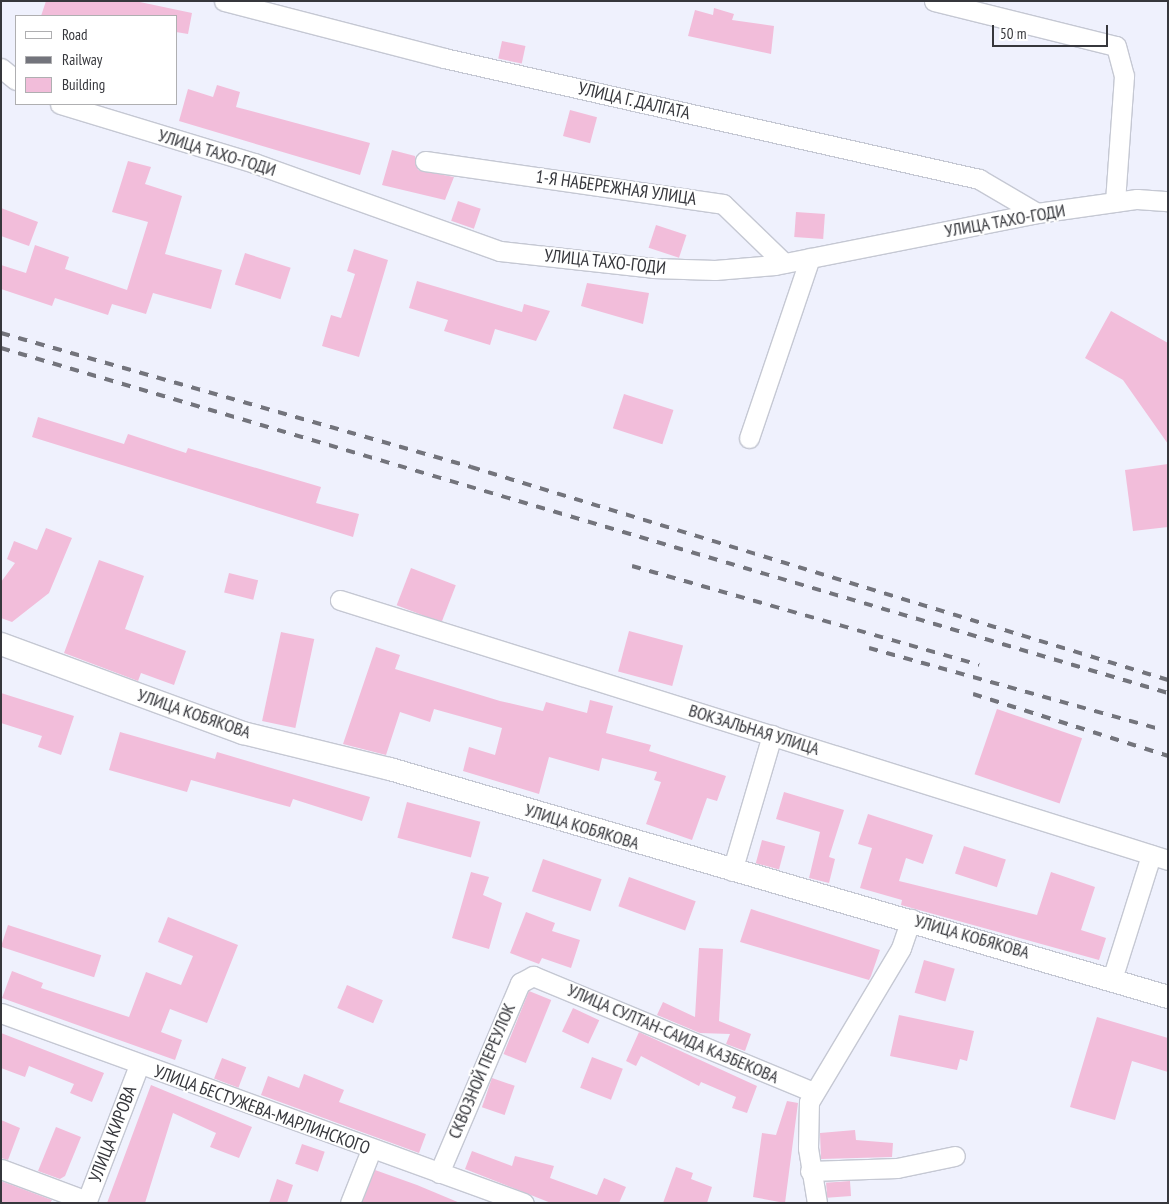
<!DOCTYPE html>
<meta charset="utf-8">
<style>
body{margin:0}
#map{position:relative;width:1169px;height:1204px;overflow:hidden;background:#eff1fd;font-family:"PT Sans Narrow",sans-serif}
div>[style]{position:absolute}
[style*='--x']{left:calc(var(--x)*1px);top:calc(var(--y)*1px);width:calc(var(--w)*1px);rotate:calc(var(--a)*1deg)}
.building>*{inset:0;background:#f2bdda;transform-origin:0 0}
.roads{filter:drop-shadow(1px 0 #c5c8d3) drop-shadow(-1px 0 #c5c8d3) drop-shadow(0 1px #c5c8d3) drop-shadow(0 -1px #c5c8d3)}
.minor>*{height:19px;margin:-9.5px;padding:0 9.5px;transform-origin:9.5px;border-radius:9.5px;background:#fff}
.tertiary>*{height:22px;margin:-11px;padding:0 11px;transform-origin:11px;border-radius:11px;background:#fff}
.rail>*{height:4px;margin-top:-2px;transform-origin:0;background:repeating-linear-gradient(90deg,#73747c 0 9px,transparent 0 18px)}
span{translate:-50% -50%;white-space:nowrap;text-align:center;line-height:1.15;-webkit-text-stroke:4px #fff;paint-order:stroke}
.street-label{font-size:18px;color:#36373c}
.frame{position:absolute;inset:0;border:2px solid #36373c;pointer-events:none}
.legend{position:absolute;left:15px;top:15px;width:162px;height:90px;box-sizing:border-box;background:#fff;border:1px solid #afafb1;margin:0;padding:6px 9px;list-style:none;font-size:15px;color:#36373c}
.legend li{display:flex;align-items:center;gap:10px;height:25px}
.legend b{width:25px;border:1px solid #afafb1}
.scale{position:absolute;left:992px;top:25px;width:116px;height:22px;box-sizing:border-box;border:2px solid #36373c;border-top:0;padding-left:6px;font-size:15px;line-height:18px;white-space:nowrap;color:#36373c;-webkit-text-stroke:4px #fff;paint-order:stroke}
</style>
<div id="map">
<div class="building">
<i style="clip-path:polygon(46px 1px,135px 1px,192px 13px,188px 34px,176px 32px,176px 16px,41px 16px)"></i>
<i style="clip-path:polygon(714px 8px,734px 14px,732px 20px,774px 26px,771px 54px,688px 36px,695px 10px,713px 15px)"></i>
<i style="left:502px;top:41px;width:24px;height:18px;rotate:12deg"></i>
<i style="clip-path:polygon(217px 85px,240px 92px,236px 107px,370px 143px,360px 175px,179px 121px,188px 89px,213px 97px)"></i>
<i style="left:570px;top:110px;width:28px;height:27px;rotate:15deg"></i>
<i style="clip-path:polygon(392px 150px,415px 156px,418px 170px,454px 177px,445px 200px,382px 185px)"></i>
<i style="clip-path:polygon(128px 161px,151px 167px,145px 184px,182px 196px,165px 254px,222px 270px,211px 309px,153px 293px,146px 314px,112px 304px,108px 315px,55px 298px,52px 306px,1px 289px,1px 265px,26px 273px,35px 245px,69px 257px,65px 269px,127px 290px,148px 222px,112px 212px)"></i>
<i style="left:458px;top:201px;width:24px;height:21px;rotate:19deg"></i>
<i style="clip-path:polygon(1px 208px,38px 222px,29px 246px,1px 236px)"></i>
<i style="left:796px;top:212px;width:29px;height:25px;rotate:4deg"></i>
<i style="left:656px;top:225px;width:32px;height:24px;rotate:18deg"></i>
<i style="clip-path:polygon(354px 249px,388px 260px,359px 357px,322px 346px,331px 315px,341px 318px,355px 274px,347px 271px)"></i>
<i style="left:245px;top:253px;width:48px;height:33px;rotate:18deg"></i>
<i style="clip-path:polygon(417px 281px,522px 312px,524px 304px,550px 311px,536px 341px,495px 329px,490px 345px,444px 331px,448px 320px,409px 308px)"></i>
<i style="clip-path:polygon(587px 283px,649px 293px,643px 324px,581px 306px)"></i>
<i style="clip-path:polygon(1111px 311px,1168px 343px,1168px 444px,1123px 380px,1085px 358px)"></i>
<i style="left:624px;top:394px;width:52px;height:36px;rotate:18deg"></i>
<i style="clip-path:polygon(38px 417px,124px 444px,128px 434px,186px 453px,188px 448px,321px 487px,316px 503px,359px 514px,353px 537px,32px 437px)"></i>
<i style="clip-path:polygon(1168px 464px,1168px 527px,1133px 531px,1125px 470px)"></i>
<i style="clip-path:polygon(46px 528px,72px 538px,49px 593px,12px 622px,1px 618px,1px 582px,15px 563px,7px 559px,14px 541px,37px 550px)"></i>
<i style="clip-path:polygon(99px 560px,144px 576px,125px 629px,186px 651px,174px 685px,141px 673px,138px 681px,64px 653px)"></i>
<i style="left:411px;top:568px;width:48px;height:40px;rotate:21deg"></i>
<i style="left:229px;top:573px;width:30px;height:20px;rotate:14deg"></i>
<i style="left:629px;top:631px;width:56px;height:42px;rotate:15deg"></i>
<i style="left:281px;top:632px;width:34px;height:91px;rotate:12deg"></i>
<i style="clip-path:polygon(376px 647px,400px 655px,395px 669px,500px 701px,543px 711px,546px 702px,587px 713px,590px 700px,613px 706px,606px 733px,651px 745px,649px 751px,726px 776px,717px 801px,707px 798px,692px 840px,646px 824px,661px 782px,654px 780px,657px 772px,602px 758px,599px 771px,549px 757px,539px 794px,463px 771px,469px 747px,495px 755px,502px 728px,434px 709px,430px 722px,400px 712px,386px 755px,343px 744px)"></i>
<i style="clip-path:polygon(1px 693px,74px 716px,61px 755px,38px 747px,42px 736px,1px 723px)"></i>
<i style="left:997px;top:709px;width:90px;height:69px;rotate:19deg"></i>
<i style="clip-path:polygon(120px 732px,215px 759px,217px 752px,370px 797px,362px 821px,293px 799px,290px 807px,191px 780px,187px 792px,109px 770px)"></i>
<i style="clip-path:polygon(784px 792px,844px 810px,829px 857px,835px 859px,829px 883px,809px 878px,820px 832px,776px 819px)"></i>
<i style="left:407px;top:802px;width:76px;height:37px;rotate:15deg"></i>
<i style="clip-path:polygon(868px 814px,933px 835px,923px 864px,906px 858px,899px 881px,1037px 915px,1051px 872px,1095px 887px,1081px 930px,1106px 938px,1099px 960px,901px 905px,902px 900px,860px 888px,872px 848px,858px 844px)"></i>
<i style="left:762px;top:840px;width:24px;height:24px;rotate:15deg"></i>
<i style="left:964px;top:846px;width:44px;height:29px;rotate:18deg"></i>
<i style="left:543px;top:859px;width:62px;height:34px;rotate:19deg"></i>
<i style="clip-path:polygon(471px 872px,489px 877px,483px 895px,502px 903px,489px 949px,452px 938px)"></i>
<i style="left:629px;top:877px;width:71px;height:31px;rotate:20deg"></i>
<i style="clip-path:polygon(751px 909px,880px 950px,871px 976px,869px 980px,740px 942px)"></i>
<i style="clip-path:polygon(526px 912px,555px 923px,552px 931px,580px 940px,571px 968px,542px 958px,539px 964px,510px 953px)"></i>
<i style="clip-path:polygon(168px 917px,238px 945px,207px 1023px,170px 1009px,161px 1032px,182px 1040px,175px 1060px,2px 998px,12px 971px,43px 983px,41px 988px,129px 1017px,146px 972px,181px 985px,193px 956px,158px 942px)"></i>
<i style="left:8px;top:925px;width:98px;height:23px;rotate:18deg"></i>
<i style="clip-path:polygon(699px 948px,723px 949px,719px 1021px,751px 1034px,745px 1051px,726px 1044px,730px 1034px,700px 1033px,657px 1015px,663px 1002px,695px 1017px)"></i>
<i style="left:924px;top:960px;width:32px;height:34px;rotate:16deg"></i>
<i style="left:347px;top:985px;width:39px;height:25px;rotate:23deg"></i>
<i style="left:529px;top:991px;width:24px;height:68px;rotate:22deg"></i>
<i style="left:573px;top:1008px;width:29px;height:26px;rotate:25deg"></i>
<i style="clip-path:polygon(899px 1015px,974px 1031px,967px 1061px,960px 1059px,957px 1070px,890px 1056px)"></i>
<i style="clip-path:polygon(1097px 1017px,1168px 1038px,1168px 1072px,1132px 1061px,1115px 1120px,1070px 1107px)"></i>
<i style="clip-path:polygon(639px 1032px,757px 1086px,747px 1113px,732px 1108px,736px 1097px,701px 1082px,699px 1086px,641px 1056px,636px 1066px,626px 1061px)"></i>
<i style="clip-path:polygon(1px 1033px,104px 1073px,92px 1102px,70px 1093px,74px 1084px,29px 1066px,25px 1077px,1px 1068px)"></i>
<i style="left:592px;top:1057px;width:33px;height:33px;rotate:21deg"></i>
<i style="left:222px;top:1058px;width:26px;height:22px;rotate:21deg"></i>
<i style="clip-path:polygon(304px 1074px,344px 1090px,339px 1102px,426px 1134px,419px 1153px,261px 1095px,268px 1076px,299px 1088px)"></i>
<i style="left:492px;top:1078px;width:24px;height:31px;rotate:19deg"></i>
<i style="clip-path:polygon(151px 1085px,252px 1127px,239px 1158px,210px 1147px,216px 1133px,173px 1113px,145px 1203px,107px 1203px)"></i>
<i style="clip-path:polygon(787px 1101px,798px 1103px,785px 1203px,753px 1197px,762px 1133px,776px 1135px)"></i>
<i style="clip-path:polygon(1px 1120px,20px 1128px,8px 1160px,1px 1158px)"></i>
<i style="clip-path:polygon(56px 1127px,81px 1137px,65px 1176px,60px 1179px,38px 1171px)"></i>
<i style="clip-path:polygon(855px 1130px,856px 1140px,893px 1143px,892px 1157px,821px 1159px,820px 1133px)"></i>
<i style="left:302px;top:1144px;width:24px;height:21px;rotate:19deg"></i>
<i style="clip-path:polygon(472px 1151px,512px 1166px,515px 1156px,554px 1166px,550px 1178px,597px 1195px,604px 1178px,626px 1187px,619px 1203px,551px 1203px,465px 1169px)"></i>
<i style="clip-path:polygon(676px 1167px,693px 1173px,691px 1179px,712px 1187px,707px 1203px,663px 1203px)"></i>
<i style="clip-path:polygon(375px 1170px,417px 1185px,460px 1203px,362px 1203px)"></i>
<i style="clip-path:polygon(277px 1179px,293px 1185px,287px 1203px,269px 1203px)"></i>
<i style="clip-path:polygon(1px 1181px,52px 1200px,50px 1203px,1px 1203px)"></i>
<i style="left:850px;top:1181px;width:15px;height:24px;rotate:86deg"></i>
</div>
<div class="roads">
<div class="minor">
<i style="--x:224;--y:1;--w:227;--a:14.5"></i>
<i style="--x:444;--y:58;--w:549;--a:12.74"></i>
<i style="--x:979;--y:179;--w:67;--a:30.4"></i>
<i style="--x:934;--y:1;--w:187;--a:13.9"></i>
<i style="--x:1116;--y:46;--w:31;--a:75"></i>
<i style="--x:1124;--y:76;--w:126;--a:94.1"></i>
<i style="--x:1;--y:68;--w:19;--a:39"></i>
<i style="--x:60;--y:104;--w:203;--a:16.9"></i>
<i style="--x:254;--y:163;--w:261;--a:19.7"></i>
<i style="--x:500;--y:251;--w:154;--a:6.3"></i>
<i style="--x:653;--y:268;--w:62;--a:1.8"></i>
<i style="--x:715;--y:270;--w:60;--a:-4.8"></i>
<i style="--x:775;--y:265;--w:267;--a:-11.2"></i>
<i style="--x:1037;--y:213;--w:101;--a:-8"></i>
<i style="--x:1137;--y:199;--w:31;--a:4"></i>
<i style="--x:425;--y:161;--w:301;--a:8.2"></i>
<i style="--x:723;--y:204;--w:85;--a:44"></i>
<i style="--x:749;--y:438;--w:190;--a:-71.3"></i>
<i style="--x:340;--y:600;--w:868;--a:17.43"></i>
<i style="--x:732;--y:871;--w:142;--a:-73.6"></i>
<i style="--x:1112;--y:979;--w:130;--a:-72.5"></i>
<i style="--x:1;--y:1013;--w:556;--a:19.97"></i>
<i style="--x:1;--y:1169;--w:92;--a:20.4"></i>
<i style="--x:810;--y:1171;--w:87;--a:-2"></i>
<i style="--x:897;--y:1168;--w:59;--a:-11.7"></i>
<i style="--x:439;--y:1173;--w:207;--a:-66.9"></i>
<i style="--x:520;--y:983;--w:15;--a:-28"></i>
<i style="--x:533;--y:976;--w:303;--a:22.5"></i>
<i style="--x:86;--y:1203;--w:148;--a:-69"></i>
<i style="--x:350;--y:1203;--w:57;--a:-68.4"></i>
<i style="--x:817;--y:1203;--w:56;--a:-99.3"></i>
<i style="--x:808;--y:1148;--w:46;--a:-88.8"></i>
<i style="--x:809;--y:1102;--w:179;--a:-59.1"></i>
<i style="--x:901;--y:948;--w:31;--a:-71"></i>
</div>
<div class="tertiary">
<i style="--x:1;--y:644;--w:258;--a:20.2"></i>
<i style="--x:243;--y:733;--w:151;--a:13.8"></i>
<i style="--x:390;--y:769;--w:811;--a:16.33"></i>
</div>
</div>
<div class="rail">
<i style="--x:1;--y:333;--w:489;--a:15.9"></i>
<i style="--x:471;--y:467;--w:729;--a:16.99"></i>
<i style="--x:1;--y:348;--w:1217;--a:16.47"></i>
<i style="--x:632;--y:566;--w:361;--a:15.9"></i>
<i style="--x:869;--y:648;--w:301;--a:15.6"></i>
<i style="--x:973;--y:694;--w:205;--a:17.6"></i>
</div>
<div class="street-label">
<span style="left:634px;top:101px;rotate:13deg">УЛИЦА Г. ДАЛГАТА</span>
<span style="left:217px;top:153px;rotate:17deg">УЛИЦА ТАХО-ГОДИ</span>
<span style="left:616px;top:188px;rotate:8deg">1-Я НАБЕРЕЖНАЯ УЛИЦА</span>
<span style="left:1005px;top:221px;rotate:-10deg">УЛИЦА ТАХО-ГОДИ</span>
<span style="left:605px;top:262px;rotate:6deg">УЛИЦА ТАХО-ГОДИ</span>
<span style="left:194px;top:714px;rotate:19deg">УЛИЦА КОБЯКОВА</span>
<span style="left:754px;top:730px;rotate:17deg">ВОКЗАЛЬНАЯ УЛИЦА</span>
<span style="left:582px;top:827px;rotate:17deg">УЛИЦА КОБЯКОВА</span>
<span style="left:972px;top:937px;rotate:16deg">УЛИЦА КОБЯКОВА</span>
<span style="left:673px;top:1034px;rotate:23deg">УЛИЦА СУЛТАН-САИДА КАЗБЕКОВА</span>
<span style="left:482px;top:1071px;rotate:-67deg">СКВОЗНОЙ ПЕРЕУЛОК</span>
<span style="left:262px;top:1110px;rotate:20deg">УЛИЦА БЕСТУЖЕВА-МАРЛИНСКОГО</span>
<span style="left:113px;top:1134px;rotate:-69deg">УЛИЦА КИРОВА</span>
</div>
<div class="frame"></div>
<ul class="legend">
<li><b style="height:6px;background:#fff"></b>Road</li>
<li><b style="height:6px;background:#73747c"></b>Railway</li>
<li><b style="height:14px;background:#f2bdda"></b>Building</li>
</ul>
<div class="scale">50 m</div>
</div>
